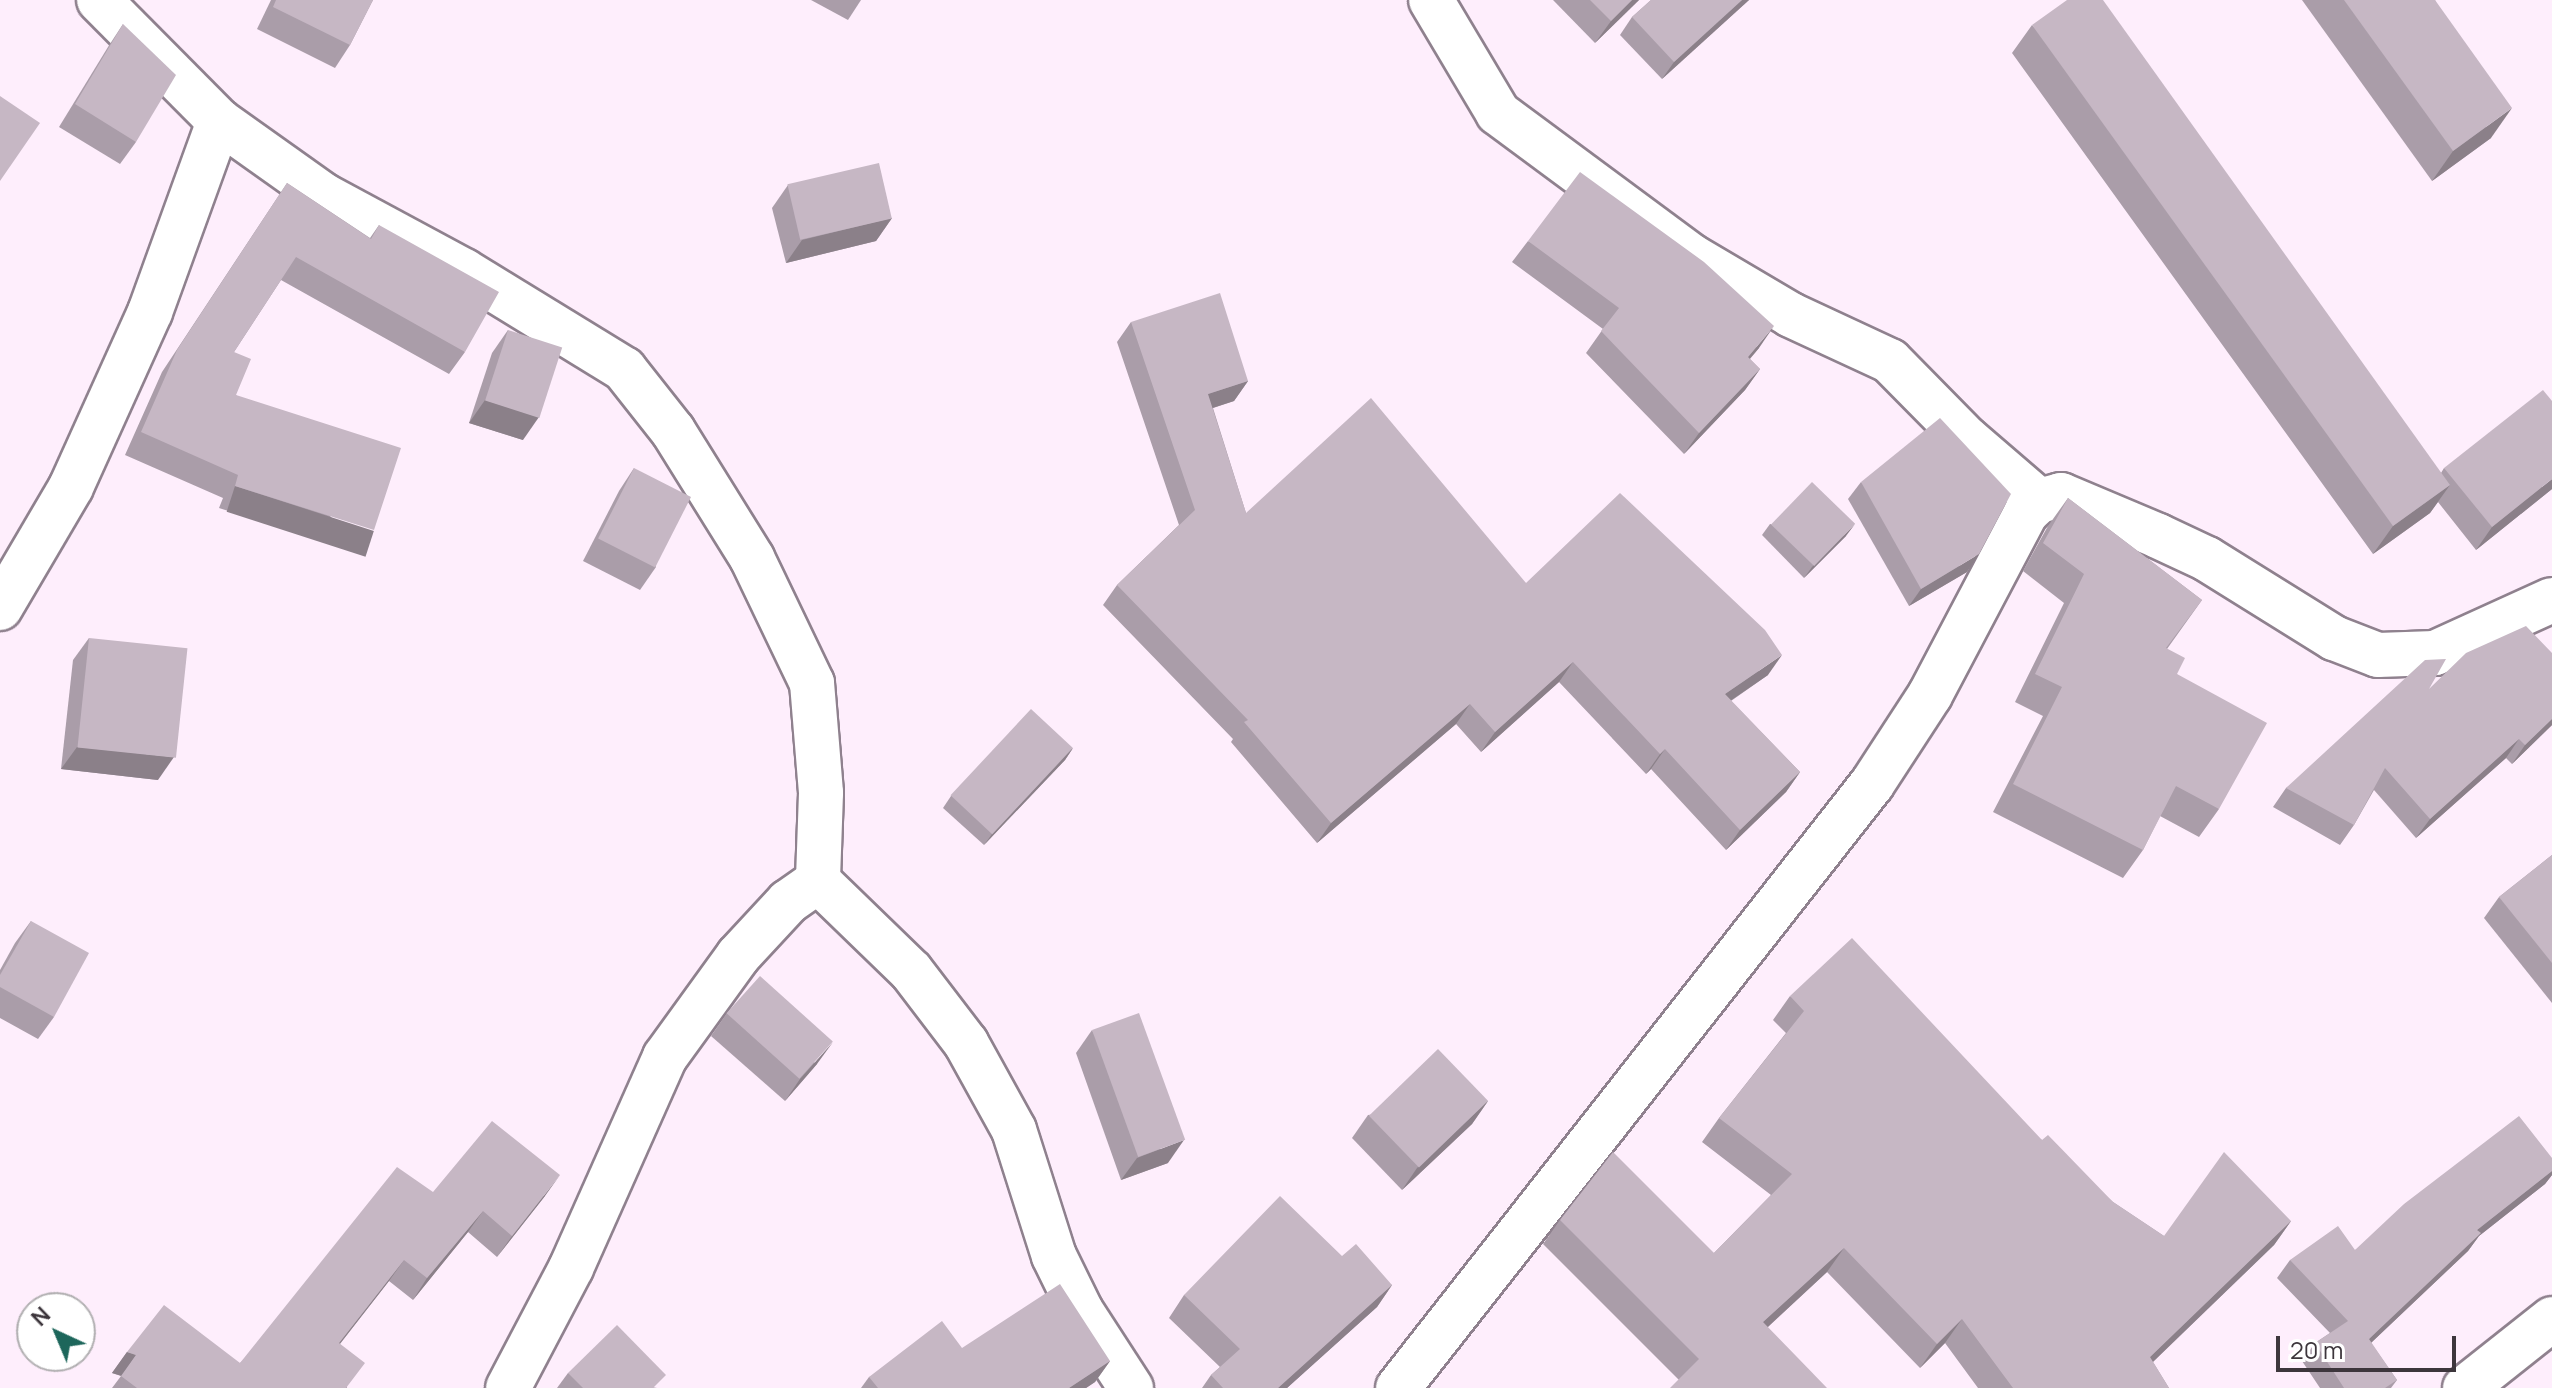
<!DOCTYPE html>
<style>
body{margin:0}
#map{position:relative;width:2552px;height:1388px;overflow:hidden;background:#feeefc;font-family:Manrope,sans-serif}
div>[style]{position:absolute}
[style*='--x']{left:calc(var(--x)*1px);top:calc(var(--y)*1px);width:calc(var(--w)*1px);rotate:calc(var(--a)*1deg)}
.roads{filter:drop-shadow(2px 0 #8f818e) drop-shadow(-2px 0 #8f818e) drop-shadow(0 2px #8f818e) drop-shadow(0 -2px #8f818e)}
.minor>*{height:44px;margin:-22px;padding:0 22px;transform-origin:22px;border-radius:22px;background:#fff}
.wall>*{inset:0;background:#aa9da9}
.shaded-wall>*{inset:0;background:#8b8089;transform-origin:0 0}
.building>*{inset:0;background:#c6b7c4;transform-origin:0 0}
span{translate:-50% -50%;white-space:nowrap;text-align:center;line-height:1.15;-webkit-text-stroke:6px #fff;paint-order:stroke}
.north{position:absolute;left:16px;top:1292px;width:80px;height:80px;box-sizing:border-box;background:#fff;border:2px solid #b1afb1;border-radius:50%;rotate:316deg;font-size:22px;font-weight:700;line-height:32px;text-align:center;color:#3d363c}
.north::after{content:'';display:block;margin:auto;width:28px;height:36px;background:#1d665b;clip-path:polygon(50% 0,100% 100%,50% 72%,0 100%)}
.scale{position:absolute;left:2276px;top:1336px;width:180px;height:36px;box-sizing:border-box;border:4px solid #3d363c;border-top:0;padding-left:10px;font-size:24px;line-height:28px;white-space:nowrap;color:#3d363c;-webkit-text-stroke:6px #fff;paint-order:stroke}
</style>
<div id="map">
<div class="roads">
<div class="minor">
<i style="--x:99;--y:0;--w:170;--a:45.2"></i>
<i style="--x:219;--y:121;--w:128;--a:35.4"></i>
<i style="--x:323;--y:195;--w:160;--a:28.3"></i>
<i style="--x:464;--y:271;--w:188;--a:31.5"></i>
<i style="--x:624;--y:369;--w:79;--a:51.7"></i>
<i style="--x:673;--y:431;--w:150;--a:58.1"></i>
<i style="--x:752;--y:558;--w:139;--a:64.4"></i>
<i style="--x:812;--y:683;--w:110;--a:85.3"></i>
<i style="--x:821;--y:793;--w:88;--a:92"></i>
<i style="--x:818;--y:881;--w:129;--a:44.1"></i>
<i style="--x:911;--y:971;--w:91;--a:52.6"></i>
<i style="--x:966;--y:1043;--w:99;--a:61.1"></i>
<i style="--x:1014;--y:1130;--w:132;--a:72.4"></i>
<i style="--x:1054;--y:1256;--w:61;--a:63.9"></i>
<i style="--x:1081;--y:1311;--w:92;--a:57"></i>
<i style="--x:1431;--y:0;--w:131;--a:59.3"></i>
<i style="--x:1498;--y:113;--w:240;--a:36.5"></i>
<i style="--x:1691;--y:256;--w:116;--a:30.5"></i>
<i style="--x:1791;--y:315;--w:109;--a:24.9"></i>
<i style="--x:1890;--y:361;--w:110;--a:45.4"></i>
<i style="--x:1967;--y:439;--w:95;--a:40.7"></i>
<i style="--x:0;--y:608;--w:140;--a:-59.6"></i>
<i style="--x:71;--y:487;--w:192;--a:-65.7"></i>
<i style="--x:150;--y:312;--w:203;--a:-70.1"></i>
<i style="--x:508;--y:1388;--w:136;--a:-62.3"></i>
<i style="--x:571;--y:1268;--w:231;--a:-66"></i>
<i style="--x:665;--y:1057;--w:125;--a:-54.1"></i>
<i style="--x:738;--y:956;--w:74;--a:-47.2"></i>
<i style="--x:788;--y:902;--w:37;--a:-35"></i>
<i style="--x:1398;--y:1388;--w:768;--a:-51.88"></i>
<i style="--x:1872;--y:784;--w:106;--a:-56.9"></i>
<i style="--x:1930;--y:695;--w:206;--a:-62.2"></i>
<i style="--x:2026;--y:513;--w:18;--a:-43"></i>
<i style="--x:2039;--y:501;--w:23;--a:-15"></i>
<i style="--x:2061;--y:495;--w:105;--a:22.9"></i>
<i style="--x:2158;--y:536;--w:54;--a:25.1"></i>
<i style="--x:2207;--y:559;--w:150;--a:31.9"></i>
<i style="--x:2334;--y:638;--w:47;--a:21.1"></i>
<i style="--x:2378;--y:655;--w:57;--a:-2"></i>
<i style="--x:2435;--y:653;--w:128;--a:-24.4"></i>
<i style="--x:2465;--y:1388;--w:111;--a:-38.4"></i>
</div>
</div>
<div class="wall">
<i style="clip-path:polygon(271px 0,373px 0,350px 45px,335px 68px,257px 29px)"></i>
<i style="clip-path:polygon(811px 0,861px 0,848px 20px)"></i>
<i style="clip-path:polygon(1553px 0,1639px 0,1595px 43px)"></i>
<i style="clip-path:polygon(1651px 0,1749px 0,1662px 79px,1620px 35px,1632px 17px)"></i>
<i style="clip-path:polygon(2302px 0,2435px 0,2491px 138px,2432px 181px)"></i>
<i style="clip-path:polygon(123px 24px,136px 142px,120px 164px,59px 127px,108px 47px)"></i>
<i style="clip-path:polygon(2032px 25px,2441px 473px,2444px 468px,2552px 489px,2476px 550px,2438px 502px,2430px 513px,2373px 554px,2012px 53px)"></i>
<i style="clip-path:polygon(287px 183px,370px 238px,379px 225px,465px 352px,449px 374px,281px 280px,234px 352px,236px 395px,359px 553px,219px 508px,223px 498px,125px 455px,162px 372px)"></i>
<i style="clip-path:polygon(788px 185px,892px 218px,876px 241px,786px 263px,772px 208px)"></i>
<i style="clip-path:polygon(1528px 241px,1759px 348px,1750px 359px,1760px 369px,1745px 390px,1684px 454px,1586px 353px,1603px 329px,1512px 262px)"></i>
<i style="clip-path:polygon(1131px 322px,1248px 381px,1234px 401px,1213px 408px,1246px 513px,1526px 583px,1768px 675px,1731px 701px,1800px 772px,1786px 792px,1726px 850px,1651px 769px,1646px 774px,1559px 682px,1481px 752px,1456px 724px,1317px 843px,1231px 742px,1233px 739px,1103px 605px,1117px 585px,1179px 525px,1117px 342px)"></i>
<i style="clip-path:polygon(508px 330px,523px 440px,469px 423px,492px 353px)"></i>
<i style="clip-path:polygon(634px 468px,656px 567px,640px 590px,583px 561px,619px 491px)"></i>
<i style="clip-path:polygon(1861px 482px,1967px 572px,1909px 606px,1848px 499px)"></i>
<i style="clip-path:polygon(2068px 498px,2202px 600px,2167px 649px,2177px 674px,2219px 809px,2199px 837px,2160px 816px,2143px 850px,2123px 878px,1993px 812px,2043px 716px,2015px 702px,2064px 603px,2023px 571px,2048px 526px)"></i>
<i style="clip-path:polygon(1770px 524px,1846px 536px,1804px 578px,1762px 535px)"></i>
<i style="clip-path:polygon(89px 638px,158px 780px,61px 769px,73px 660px)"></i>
<i style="clip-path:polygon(2552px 653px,2552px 725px,2512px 764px,2506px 758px,2416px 838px,2374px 790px,2354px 825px,2340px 845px,2273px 807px,2286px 788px,2429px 689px)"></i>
<i style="clip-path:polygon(1073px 748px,1065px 760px,984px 845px,943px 808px,951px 796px)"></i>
<i style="clip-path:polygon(2552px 855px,2552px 1003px,2484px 918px,2499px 897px)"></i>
<i style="clip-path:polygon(31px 921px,54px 1017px,38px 1039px,0 1018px,0 970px,15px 943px)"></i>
<i style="clip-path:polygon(1790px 996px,2042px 1140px,2113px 1202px,2164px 1236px,2291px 1221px,2274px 1245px,2153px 1362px,2169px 1388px,1978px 1388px,1945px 1343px,1920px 1368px,1827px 1272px,1768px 1327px,1679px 1380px,1543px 1244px,1560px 1220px,1714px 1253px,1771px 1195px,1702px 1142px,1719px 1118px,1786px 1033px,1773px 1020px)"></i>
<i style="clip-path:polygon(727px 1013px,817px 1064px,785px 1101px,711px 1036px)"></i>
<i style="clip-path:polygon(1092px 1030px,1168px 1163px,1121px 1180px,1076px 1053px)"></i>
<i style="clip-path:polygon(1488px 1101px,1472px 1124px,1402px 1190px,1352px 1138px,1368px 1115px)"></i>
<i style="clip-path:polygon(2552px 1158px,2552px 1175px,2545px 1184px,2479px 1236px,2468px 1251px,2371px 1343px,2397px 1380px,2391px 1388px,2320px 1388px,2302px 1361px,2315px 1343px,2330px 1333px,2277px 1278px,2290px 1260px,2355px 1250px)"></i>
<i style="clip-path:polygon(433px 1192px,545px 1196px,497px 1257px,468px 1232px,413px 1300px,389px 1281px,340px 1344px,347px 1388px,112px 1388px,121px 1376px,112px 1373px,127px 1352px,240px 1363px)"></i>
<i style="clip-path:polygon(1342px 1256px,1392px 1285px,1377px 1307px,1287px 1388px,1202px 1388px,1211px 1375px,1220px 1367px,1169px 1318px,1184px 1295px)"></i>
<i style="clip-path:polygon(962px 1348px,1110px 1361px,1095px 1382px,1086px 1388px,861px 1388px,869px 1377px)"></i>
<i style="clip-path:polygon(568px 1373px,657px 1388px,557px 1388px)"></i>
</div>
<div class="shaded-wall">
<i style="clip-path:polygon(1632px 0,1639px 0,1595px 43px,1611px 21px)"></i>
<i style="clip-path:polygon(1742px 0,1749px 0,1662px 79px,1674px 62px)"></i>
<i style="clip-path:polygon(2512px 108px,2491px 138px,2432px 181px,2453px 151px)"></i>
<i style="clip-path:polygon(892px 218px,876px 241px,786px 263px,802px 240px)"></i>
<i style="clip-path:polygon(1774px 326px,1759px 348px,1733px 378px,1748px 357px)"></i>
<i style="clip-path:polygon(1760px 369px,1745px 390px,1684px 454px,1699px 433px)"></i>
<i style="clip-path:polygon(1248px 381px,1234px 401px,1194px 414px,1208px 394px)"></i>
<i style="clip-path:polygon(485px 400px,539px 417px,523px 440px,469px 423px)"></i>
<i style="clip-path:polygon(2552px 479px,2552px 489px,2476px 550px,2492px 527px)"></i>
<i style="clip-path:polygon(2450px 485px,2430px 513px,2373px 554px,2393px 526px)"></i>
<i style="left:235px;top:486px;width:146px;height:27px;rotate:18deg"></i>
<i style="clip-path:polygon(1855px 524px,1846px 536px,1804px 578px,1812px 567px)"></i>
<i style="clip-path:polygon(1979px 554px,1967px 572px,1909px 606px,1921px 589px)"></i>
<i style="clip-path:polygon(1782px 655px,1768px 675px,1711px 714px,1725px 694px)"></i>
<i style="clip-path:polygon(1573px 662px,1559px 682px,1481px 752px,1495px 732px)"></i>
<i style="clip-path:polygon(1470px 704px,1456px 724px,1317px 843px,1331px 823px)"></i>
<i style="clip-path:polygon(2552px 719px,2552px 725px,2512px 764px,2525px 745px)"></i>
<i style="clip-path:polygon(2519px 739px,2506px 758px,2416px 838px,2430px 819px)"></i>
<i style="clip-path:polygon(77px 747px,174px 757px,158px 780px,61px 769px)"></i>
<i style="clip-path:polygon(1073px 748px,1065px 760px,984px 845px,992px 834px)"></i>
<i style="clip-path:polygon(1665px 749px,1651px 769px,1646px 774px,1660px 754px)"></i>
<i style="clip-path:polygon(1800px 772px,1786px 792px,1726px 850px,1740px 830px)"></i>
<i style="clip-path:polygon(833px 1042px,817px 1064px,785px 1101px,800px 1079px)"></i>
<i style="clip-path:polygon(1488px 1101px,1472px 1124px,1402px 1190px,1417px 1168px)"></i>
<i style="clip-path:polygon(1184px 1140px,1168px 1163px,1121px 1180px,1137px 1158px)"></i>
<i style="clip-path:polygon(2552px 1171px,2552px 1175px,2545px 1184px,2479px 1236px,2468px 1251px,2356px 1357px,2369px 1339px,2477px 1230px)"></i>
<i style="clip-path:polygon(560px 1175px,545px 1196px,497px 1257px,512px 1236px)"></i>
<i style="clip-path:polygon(483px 1211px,468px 1232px,413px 1300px,427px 1278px)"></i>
<i style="clip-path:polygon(2291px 1221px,2274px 1245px,2133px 1381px,2150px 1357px)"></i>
<i style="clip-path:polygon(1844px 1248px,1827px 1272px,1747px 1346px,1763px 1322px)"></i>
<i style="clip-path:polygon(404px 1260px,389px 1281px,324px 1364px,339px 1343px)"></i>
<i style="clip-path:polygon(1392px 1285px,1377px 1307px,1287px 1388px,1278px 1388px)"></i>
<i style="clip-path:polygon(1962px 1319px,1945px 1343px,1920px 1368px,1937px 1344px)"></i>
<i style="clip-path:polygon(127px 1352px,136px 1355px,122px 1376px,112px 1373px)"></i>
<i style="clip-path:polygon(1110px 1361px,1095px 1382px,1086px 1388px,1069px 1388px)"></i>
</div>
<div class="building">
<i style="clip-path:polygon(276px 0,373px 0,350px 45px,273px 7px)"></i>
<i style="clip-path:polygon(1590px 0,1632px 0,1611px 21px)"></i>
<i style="clip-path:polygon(1651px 0,1742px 0,1674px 62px,1632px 17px)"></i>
<i style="clip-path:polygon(2067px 0,2103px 0,2450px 485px,2393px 526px,2032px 25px)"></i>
<i style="clip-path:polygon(2344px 0,2435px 0,2512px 108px,2453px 151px)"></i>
<i style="clip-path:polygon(123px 24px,176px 75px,136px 142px,75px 104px)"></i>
<i style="clip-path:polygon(0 96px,40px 123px,0 181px)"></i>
<i style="left:879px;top:163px;width:57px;height:94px;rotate:77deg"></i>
<i style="clip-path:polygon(1580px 172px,1704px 262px,1774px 326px,1748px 357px,1760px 369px,1699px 433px,1601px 331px,1619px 308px,1528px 241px)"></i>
<i style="clip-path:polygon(287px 183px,371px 239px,379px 225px,499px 292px,465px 352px,296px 257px,234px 352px,251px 359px,236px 395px,401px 448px,374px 530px,235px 486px,238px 475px,141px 432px,177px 350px)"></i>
<i style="clip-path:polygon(1220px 293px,1248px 381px,1208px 394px,1246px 513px,1371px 398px,1526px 583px,1620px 493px,1765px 630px,1782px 655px,1725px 694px,1800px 772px,1740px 830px,1665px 749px,1660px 754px,1573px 662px,1495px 732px,1470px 704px,1331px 823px,1244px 722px,1248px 720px,1117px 585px,1195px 510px,1131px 322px)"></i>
<i style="left:508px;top:330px;width:57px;height:74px;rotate:18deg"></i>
<i style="clip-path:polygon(2543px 390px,2552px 401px,2552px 479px,2492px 527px,2444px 468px)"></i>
<i style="clip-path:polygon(1940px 418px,2011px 494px,1979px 554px,1921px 589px,1861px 482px)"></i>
<i style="left:634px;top:468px;width:64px;height:79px;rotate:27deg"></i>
<i style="left:1812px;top:482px;width:60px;height:59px;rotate:44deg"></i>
<i style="clip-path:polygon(2068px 498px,2202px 600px,2166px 648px,2185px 658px,2177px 674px,2267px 723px,2219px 809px,2176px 786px,2143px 850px,2013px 784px,2062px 687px,2035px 674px,2084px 574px,2043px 543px)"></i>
<i style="clip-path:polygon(2526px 626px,2552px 653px,2552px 719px,2525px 745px,2519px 739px,2430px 819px,2385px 768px,2354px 825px,2286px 788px,2425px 660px,2446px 659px,2429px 689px,2466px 653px)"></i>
<i style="left:89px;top:638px;width:99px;height:110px;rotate:6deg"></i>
<i style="left:1031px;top:709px;width:57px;height:118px;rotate:43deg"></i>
<i style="clip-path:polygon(2552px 855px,2552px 963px,2499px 897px)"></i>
<i style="clip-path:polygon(31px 921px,89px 953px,54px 1017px,0 987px,0 975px)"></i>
<i style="clip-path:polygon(1852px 938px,2042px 1140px,2048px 1135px,2113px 1202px,2164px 1236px,2224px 1152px,2291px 1221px,2150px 1357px,2169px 1388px,2013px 1388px,1962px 1319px,1937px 1344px,1844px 1248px,1763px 1322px,1827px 1388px,1670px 1388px,1699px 1359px,1560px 1220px,1613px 1152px,1714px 1253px,1792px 1174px,1719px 1118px,1804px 1011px,1790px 996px)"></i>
<i style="left:760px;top:976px;width:98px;height:50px;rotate:42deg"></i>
<i style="left:1139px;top:1013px;width:135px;height:50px;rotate:70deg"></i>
<i style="left:1438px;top:1049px;width:72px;height:96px;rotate:46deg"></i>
<i style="clip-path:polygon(2519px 1116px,2552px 1158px,2552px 1171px,2477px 1230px,2481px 1233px,2369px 1339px,2397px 1380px,2385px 1388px,2344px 1388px,2315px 1343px,2348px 1321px,2290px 1260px,2338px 1226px,2355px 1250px,2404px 1204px)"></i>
<i style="clip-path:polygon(492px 1121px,560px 1175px,512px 1236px,483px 1211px,427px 1278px,404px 1260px,339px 1343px,365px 1363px,346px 1388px,137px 1388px,121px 1376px,136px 1355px,127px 1352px,164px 1305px,240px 1363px,397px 1167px,433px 1192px)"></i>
<i style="clip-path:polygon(1280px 1196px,1342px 1256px,1356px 1244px,1392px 1285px,1278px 1388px,1223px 1388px,1211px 1375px,1240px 1349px,1184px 1295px)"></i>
<i style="clip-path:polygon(1060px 1284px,1110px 1361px,1069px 1388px,878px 1388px,869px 1377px,942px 1321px,962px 1348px)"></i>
<i style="clip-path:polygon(617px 1325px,666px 1375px,653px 1388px,583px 1388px,568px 1373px)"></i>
</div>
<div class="north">N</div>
<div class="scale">20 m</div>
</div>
